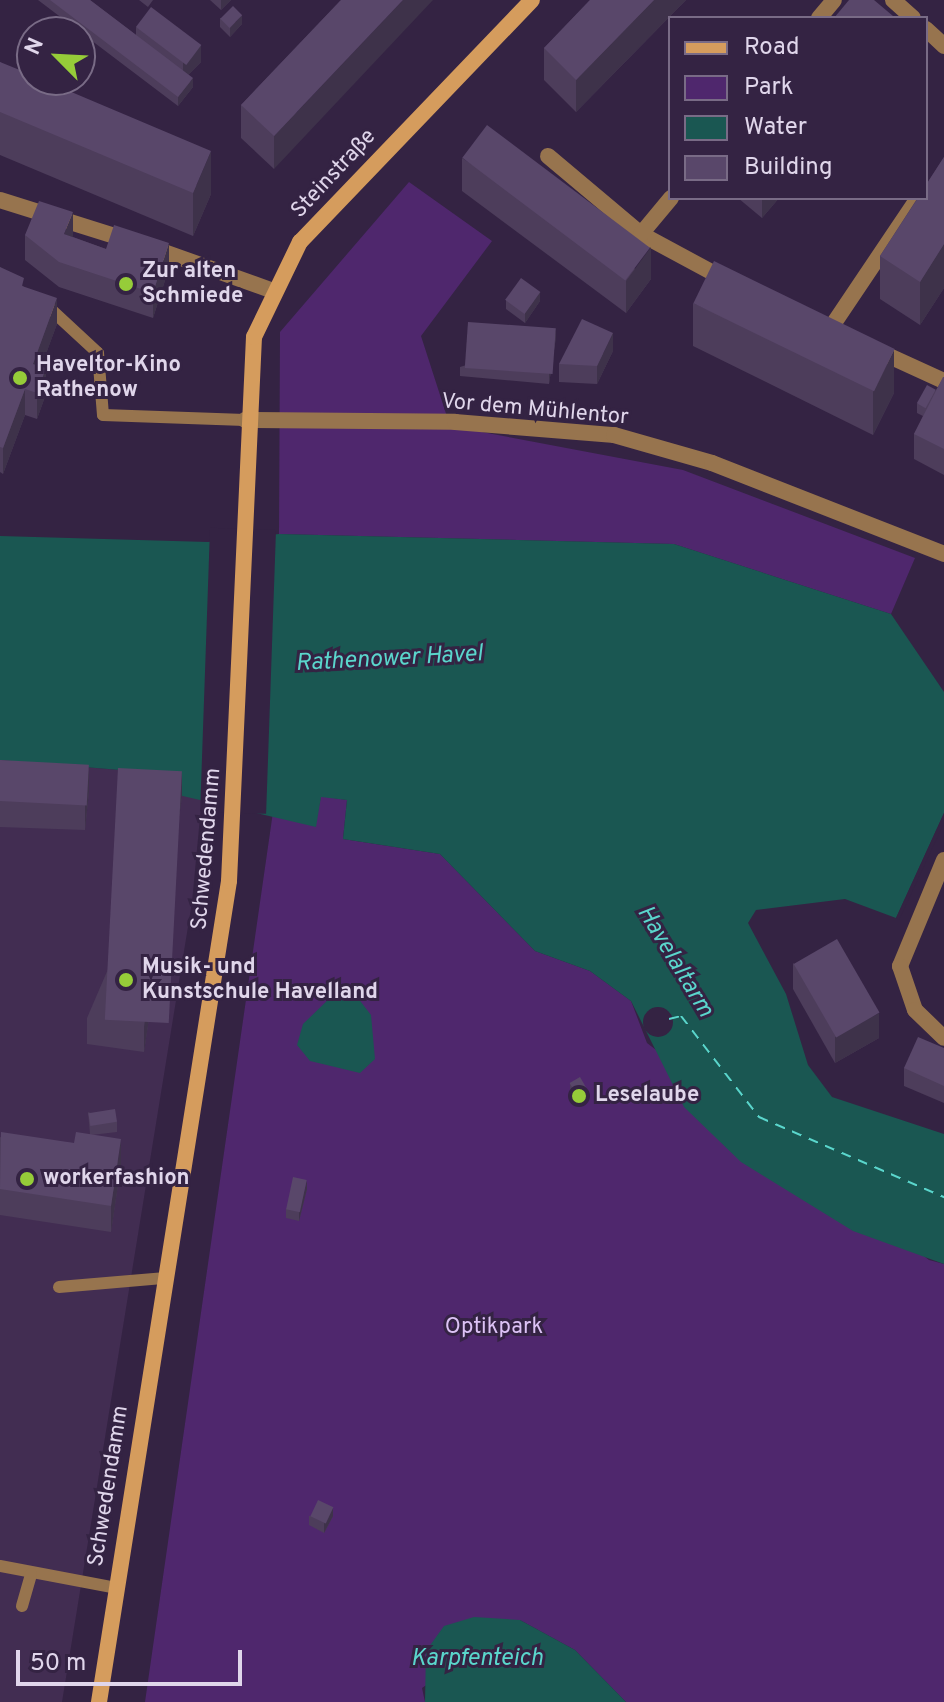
<!DOCTYPE html>
<meta charset="utf-8">
<style>
body{margin:0}
#map{position:relative;width:944px;height:1702px;overflow:hidden;background:#342343;font-family:Overpass,sans-serif}
div>[style]{position:absolute}
[style*='--x']{left:calc(var(--x)*1px);top:calc(var(--y)*1px);width:calc(var(--w)*1px);rotate:calc(var(--a)*1deg)}
.built>*{inset:0;background:#422d52}
.green>*{inset:0;background:#4f276d}
.water>*{inset:0;background:#1a5752}
.pier>*{inset:0;background:#342343;transform-origin:0 0}
.round{border-radius:50%}
.ferry>*{height:2px;margin-top:-1px;transform-origin:0;background:repeating-linear-gradient(90deg,#5ad6cc 0 10px,transparent 0 18px)}
.lane>*{height:12px;margin:-6px;padding:0 6px;transform-origin:6px;border-radius:6px;background:#97744e}
.street>*{height:16px;margin:-8px;padding:0 8px;transform-origin:8px;border-radius:8px;background:#97744e}
.secondary>*{height:16px;margin:-8px;padding:0 8px;transform-origin:8px;border-radius:8px;background:#d59c5d}
.wall>*{inset:0;background:#4d3d5b}
.shaded-wall>*{inset:0;background:#3e324a}
.building>*{inset:0;background:#59476a;transform-origin:0 0}
.dots>*{width:22px;height:22px;translate:-50% -50%;box-sizing:border-box;border:4px solid #342343;border-radius:50%}
span{translate:-50% -50%;white-space:nowrap;text-align:center;line-height:1.15;-webkit-text-stroke:6px #342343;paint-order:stroke}
.street-label{font-size:22px;color:#e0d6eb}
.poi-label{font-size:22px;color:#e0d6eb;font-weight:700}
.left{translate:0 -50%;text-align:left}
.park-label{font-size:22px;color:#dcc2f5}
.water-label{font-size:24px;color:#5ad6cc;font-style:italic}
.legend{position:absolute;left:668px;top:16px;width:260px;height:184px;box-sizing:border-box;background:#342343;border:2px solid #796b86;margin:0;padding:10px 14px;list-style:none;font-size:24px;color:#e0d6eb}
.legend li{display:flex;align-items:center;gap:16px;height:40px}
.legend b{width:40px;border:2px solid #796b86}
.north{position:absolute;left:16px;top:16px;width:80px;height:80px;box-sizing:border-box;background:#342343;border:2px solid #796b86;border-radius:50%;rotate:294deg;font-size:22px;font-weight:700;line-height:32px;text-align:center;color:#e0d6eb}
.north::after{content:'';display:block;margin:auto;width:28px;height:36px;background:#96cc39;clip-path:polygon(50% 0,100% 100%,50% 72%,0 100%)}
.scale{position:absolute;left:16px;top:1650px;width:226px;height:36px;box-sizing:border-box;border:4px solid #e0d6eb;border-top:0;padding-left:10px;font-size:24px;line-height:28px;white-space:nowrap;color:#e0d6eb;-webkit-text-stroke:6px #342343;paint-order:stroke}
</style>
<div id="map">
<div class="built">
<i style="clip-path:polygon(0 760px,120px 770px,119px 781px,202px 796px,192px 902px,62px 1702px,0 1702px)"></i>
</div>
<div class="green">
<i style="clip-path:polygon(409px 182px,492px 241px,421px 336px,450px 426px,683px 470px,915px 558px,891px 614px,674px 544px,279px 534px,280px 332px)"></i>
<i style="clip-path:polygon(321px 796px,347px 800px,343px 839px,440px 854px,535px 951px,590px 971px,631px 1001px,647px 1043px,929px 1260px,944px 1264px,944px 1702px,626px 1702px,575px 1650px,520px 1620px,422px 1688px,425px 1702px,145px 1702px,273px 812px,315px 826px)"></i>
</div>
<div class="water">
<i style="clip-path:polygon(279px 534px,674px 544px,891px 614px,944px 692px,944px 813px,896px 918px,845px 899px,756px 910px,748px 923px,786px 994px,808px 1065px,832px 1097px,944px 1134px,944px 1264px,853px 1231px,741px 1162px,684px 1107px,631px 1001px,590px 971px,535px 951px,440px 854px,343px 839px,347px 800px,321px 797px,316px 827px,118px 781px,120px 770px,0 760px,0 536px,208px 542px)"></i>
<i style="clip-path:polygon(354px 993px,371px 1015px,375px 1059px,360px 1073px,310px 1061px,297px 1045px,303px 1024px,332px 996px)"></i>
<i style="clip-path:polygon(474px 1617px,520px 1620px,575px 1650px,626px 1702px,425px 1702px,426px 1651px,444px 1626px)"></i>
</div>
<div class="pier">
<i style="left:276px;top:530px;width:284px;height:66px;rotate:92deg"></i>
<i style="clip-path:polygon(944px 813px,944px 823px,899px 920px,896px 918px)"></i>
<i class="round" style="left:643px;top:1007px;width:30px;height:30px"></i>
</div>
<div class="ferry">
<i style="--x:669;--y:1019;--w:12;--a:-14"></i>
<i style="--x:681;--y:1016;--w:128;--a:52.3"></i>
<i style="--x:759;--y:1117;--w:202;--a:23.4"></i>
</div>
<div class="lane">
<i style="--x:45;--y:304;--w:72;--a:42.8"></i>
<i style="--x:98;--y:353;--w:62;--a:85.4"></i>
<i style="--x:103;--y:415;--w:142;--a:2"></i>
<i style="--x:59;--y:1287;--w:104;--a:-4.9"></i>
<i style="--x:0;--y:1566;--w:118;--a:10.7"></i>
<i style="--x:22;--y:1606;--w:33;--a:-74"></i>
</div>
<div class="street">
<i style="--x:893;--y:0;--w:27;--a:42"></i>
<i style="--x:819;--y:18;--w:23;--a:-50"></i>
<i style="--x:926;--y:29;--w:25;--a:43"></i>
<i style="--x:548;--y:156;--w:121;--a:40"></i>
<i style="--x:641;--y:234;--w:99;--a:28.4"></i>
<i style="--x:0;--y:200;--w:134;--a:17.4"></i>
<i style="--x:641;--y:234;--w:47;--a:-50.2"></i>
<i style="--x:150;--y:247;--w:128;--a:19.6"></i>
<i style="--x:830;--y:329;--w:158;--a:-56.1"></i>
<i style="--x:876;--y:350;--w:75;--a:24.5"></i>
<i style="--x:245;--y:420;--w:210;--a:0.5"></i>
<i style="--x:455;--y:422;--w:160;--a:4.7"></i>
<i style="--x:614;--y:435;--w:102;--a:15.9"></i>
<i style="--x:712;--y:463;--w:249;--a:21.4"></i>
<i style="--x:944;--y:860;--w:115;--a:112.5"></i>
<i style="--x:900;--y:966;--w:46;--a:71.2"></i>
<i style="--x:915;--y:1010;--w:40;--a:44"></i>
</div>
<div class="secondary">
<i style="--x:99;--y:1702;--w:831;--a:-81"></i>
<i style="--x:229;--y:881;--w:545;--a:-87.37"></i>
<i style="--x:254;--y:337;--w:106;--a:-64.2"></i>
<i style="--x:300;--y:242;--w:335;--a:-46.2"></i>
</div>
<div class="wall">
<i style="clip-path:polygon(38px 0,90px 0,136px 35px,136px 27px,201px 62px,188px 75px,193px 87px,178px 106px)"></i>
<i style="clip-path:polygon(139px 0,153px 0,148px 7px)"></i>
<i style="clip-path:polygon(210px 0,231px 0,221px 10px)"></i>
<i style="clip-path:polygon(341px 0,274px 169px,241px 138px,241px 105px)"></i>
<i style="clip-path:polygon(590px 0,686px 0,576px 112px,544px 80px,544px 48px)"></i>
<i style="clip-path:polygon(220px 18px,242px 24px,230px 37px,220px 27px)"></i>
<i style="clip-path:polygon(0 62px,211px 194px,193px 236px,0 155px)"></i>
<i style="clip-path:polygon(944px 157px,944px 288px,920px 325px,880px 299px,880px 256px)"></i>
<i style="clip-path:polygon(462px 158px,651px 279px,626px 313px,462px 191px)"></i>
<i style="clip-path:polygon(738px 198px,779px 198px,762px 218px)"></i>
<i style="clip-path:polygon(25px 235px,73px 237px,106px 249px,169px 268px,153px 318px,59px 287px,25px 260px)"></i>
<i style="clip-path:polygon(0 267px,24px 287px,57px 324px,41px 367px,46px 394px,37px 419px,25px 415px,3px 474px,0 472px)"></i>
<i style="clip-path:polygon(506px 300px,540px 301px,525px 323px,506px 309px)"></i>
<i style="clip-path:polygon(693px 303px,894px 393px,873px 435px,693px 346px)"></i>
<i style="clip-path:polygon(556px 337px,549px 384px,460px 376px,460px 367px)"></i>
<i style="clip-path:polygon(613px 351px,597px 384px,559px 382px,559px 364px)"></i>
<i style="clip-path:polygon(944px 377px,944px 475px,914px 459px,914px 434px,923px 416px,917px 413px,917px 404px,936px 390px)"></i>
<i style="clip-path:polygon(0 760px,89px 791px,85px 830px,0 827px)"></i>
<i style="clip-path:polygon(182px 797px,144px 1052px,87px 1044px,87px 1018px)"></i>
<i style="clip-path:polygon(793px 963px,879px 1038px,835px 1063px,793px 989px)"></i>
<i style="clip-path:polygon(944px 1048px,944px 1103px,904px 1086px,904px 1068px)"></i>
<i style="clip-path:polygon(570px 1083px,588px 1100px,578px 1106px,570px 1092px)"></i>
<i style="clip-path:polygon(88px 1112px,117px 1122px,117px 1132px,91px 1135px,121px 1165px,111px 1232px,0 1215px,0 1137px,74px 1143px,90px 1134px)"></i>
<i style="clip-path:polygon(307px 1189px,299px 1221px,286px 1218px,286px 1209px)"></i>
<i style="clip-path:polygon(309px 1516px,333px 1516px,324px 1533px,309px 1525px)"></i>
</div>
<div class="shaded-wall">
<i style="clip-path:polygon(221px 0,231px 0,221px 10px)"></i>
<i style="clip-path:polygon(403px 0,433px 0,274px 169px,274px 136px)"></i>
<i style="clip-path:polygon(654px 0,686px 0,576px 112px,576px 80px)"></i>
<i style="clip-path:polygon(242px 15px,242px 24px,230px 37px,230px 28px)"></i>
<i style="clip-path:polygon(201px 45px,201px 62px,183px 80px,183px 62px)"></i>
<i style="clip-path:polygon(193px 78px,193px 87px,178px 106px,178px 97px)"></i>
<i style="clip-path:polygon(211px 151px,211px 194px,193px 236px,193px 193px)"></i>
<i style="clip-path:polygon(762px 198px,779px 198px,762px 218px)"></i>
<i style="clip-path:polygon(73px 212px,73px 238px,64px 234px)"></i>
<i style="clip-path:polygon(169px 243px,169px 268px,153px 318px,153px 293px)"></i>
<i style="clip-path:polygon(944px 244px,944px 288px,920px 325px,920px 282px)"></i>
<i style="clip-path:polygon(651px 247px,651px 279px,626px 313px,626px 281px)"></i>
<i style="clip-path:polygon(540px 292px,540px 301px,525px 323px,525px 313px)"></i>
<i style="clip-path:polygon(57px 298px,57px 324px,33px 389px,33px 364px)"></i>
<i style="clip-path:polygon(556px 328px,556px 337px,549px 384px,549px 375px)"></i>
<i style="clip-path:polygon(613px 333px,613px 351px,597px 384px,597px 366px)"></i>
<i style="clip-path:polygon(894px 350px,894px 393px,873px 435px,873px 392px)"></i>
<i style="clip-path:polygon(46px 368px,46px 394px,37px 419px,37px 393px)"></i>
<i style="clip-path:polygon(25px 389px,25px 415px,3px 474px,3px 448px)"></i>
<i style="clip-path:polygon(89px 765px,89px 791px,85px 830px,85px 805px)"></i>
<i style="clip-path:polygon(182px 771px,182px 797px,144px 1052px,144px 1027px)"></i>
<i style="clip-path:polygon(879px 1013px,879px 1038px,835px 1063px,835px 1037px)"></i>
<i style="clip-path:polygon(588px 1091px,588px 1100px,578px 1106px,578px 1097px)"></i>
<i style="clip-path:polygon(121px 1139px,121px 1165px,111px 1232px,111px 1206px)"></i>
<i style="clip-path:polygon(307px 1180px,307px 1189px,299px 1221px,299px 1212px)"></i>
<i style="clip-path:polygon(333px 1507px,333px 1516px,324px 1533px,324px 1524px)"></i>
</div>
<div class="building">
<i style="clip-path:polygon(50px 0,90px 0,193px 78px,178px 97px)"></i>
<i style="clip-path:polygon(341px 0,403px 0,274px 136px,241px 105px)"></i>
<i style="clip-path:polygon(590px 0,654px 0,576px 80px,544px 48px)"></i>
<i style="clip-path:polygon(849px 0,874px 0,893px 16px,892px 18px,834px 18px)"></i>
<i style="left:233px;top:6px;width:13px;height:18px;rotate:45deg"></i>
<i style="left:151px;top:7px;width:63px;height:25px;rotate:37deg"></i>
<i style="clip-path:polygon(0 62px,32px 75px,32px 80px,43px 80px,211px 151px,193px 193px,0 112px)"></i>
<i style="left:487px;top:125px;width:204px;height:41px;rotate:37deg"></i>
<i style="clip-path:polygon(944px 157px,944px 244px,920px 282px,880px 256px,918px 198px,926px 198px,926px 185px)"></i>
<i style="clip-path:polygon(39px 201px,73px 212px,64px 234px,106px 249px,114px 225px,169px 243px,153px 293px,59px 262px,25px 235px)"></i>
<i style="left:714px;top:261px;width:201px;height:47px;rotate:26deg"></i>
<i style="clip-path:polygon(0 267px,24px 278px,22px 286px,57px 298px,33px 364px,46px 368px,37px 393px,25px 389px,3px 448px,0 447px)"></i>
<i style="left:521px;top:278px;width:24px;height:27px;rotate:36deg"></i>
<i style="clip-path:polygon(582px 319px,613px 333px,597px 366px,559px 364px)"></i>
<i style="left:468px;top:322px;width:88px;height:46px;rotate:4deg"></i>
<i style="clip-path:polygon(943px 377px,944px 377px,944px 449px,914px 434px)"></i>
<i style="left:927px;top:385px;width:10px;height:21px;rotate:29deg"></i>
<i style="left:0;top:760px;width:89px;height:41px;rotate:3deg"></i>
<i style="left:118px;top:768px;width:64px;height:252px;rotate:3deg"></i>
<i style="left:837px;top:939px;width:85px;height:50px;rotate:60deg"></i>
<i style="clip-path:polygon(918px 1037px,944px 1048px,944px 1086px,904px 1068px)"></i>
<i style="left:580px;top:1077px;width:16px;height:12px;rotate:60deg"></i>
<i style="left:115px;top:1109px;width:13px;height:27px;rotate:81deg"></i>
<i style="clip-path:polygon(1px 1132px,74px 1143px,76px 1132px,121px 1139px,111px 1206px,0 1189px)"></i>
<i style="left:293px;top:1177px;width:14px;height:33px;rotate:12deg"></i>
<i style="left:318px;top:1500px;width:17px;height:18px;rotate:25deg"></i>
</div>
<div class="dots">
<i style="left:126px;top:284px;background:#96cc39"></i>
<i style="left:20px;top:378px;background:#96cc39"></i>
<i style="left:126px;top:980px;background:#96cc39"></i>
<i style="left:579px;top:1096px;background:#96cc39"></i>
<i style="left:27px;top:1179px;background:#96cc39"></i>
</div>
<div class="street-label">
<span style="left:334px;top:174px;rotate:-47deg">Steinstraße</span>
<span style="left:535px;top:410px;rotate:5deg">Vor dem Mühlentor</span>
<span style="left:207px;top:849px;rotate:-85deg">Schwedendamm</span>
<span style="left:109px;top:1486px;rotate:-81deg">Schwedendamm</span>
</div>
<div class="poi-label">
<span class="left" style="left:142px;top:284px">Zur alten<br>Schmiede</span>
<span class="left" style="left:36px;top:378px">Haveltor-Kino<br>Rathenow</span>
<span class="left" style="left:142px;top:980px">Musik- und<br>Kunstschule Havelland</span>
<span class="left" style="left:595px;top:1096px">Leselaube</span>
<span class="left" style="left:43px;top:1179px">workerfashion</span>
</div>
<div class="park-label">
<span style="left:494px;top:1328px">Optikpark</span>
</div>
<div class="water-label">
<span style="left:389px;top:660px;rotate:-3deg">Rathenower Havel</span>
<span style="left:674px;top:962px;rotate:59deg">Havelaltarm</span>
<span style="left:477px;top:1660px">Karpfenteich</span>
</div>
<ul class="legend">
<li><b style="height:10px;background:#d59c5d"></b>Road</li>
<li><b style="height:22px;background:#4f276d"></b>Park</li>
<li><b style="height:22px;background:#1a5752"></b>Water</li>
<li><b style="height:22px;background:#59476a"></b>Building</li>
</ul>
<div class="north">N</div>
<div class="scale">50 m</div>
</div>
